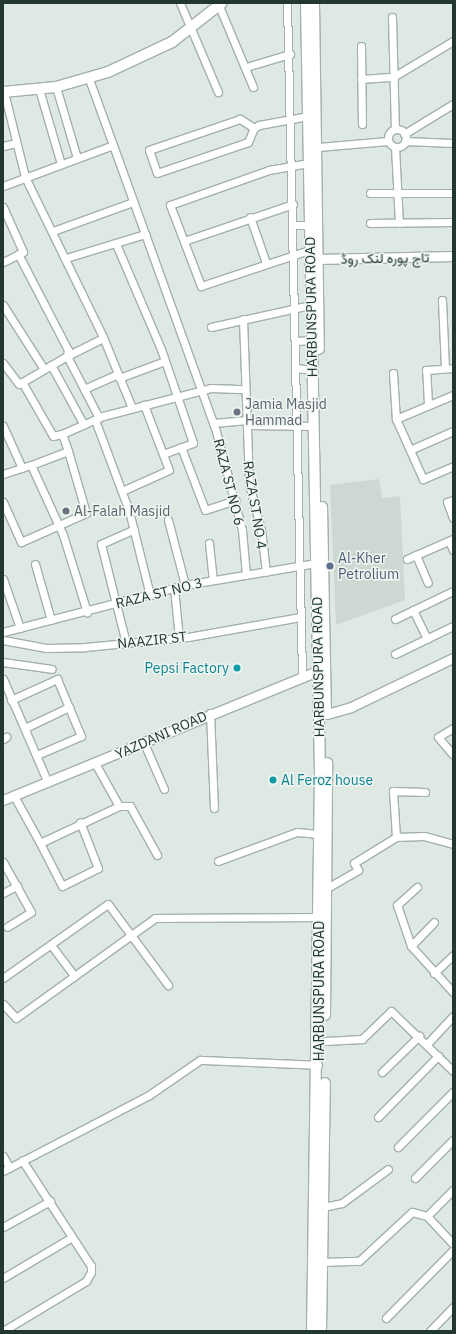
<!DOCTYPE html>
<meta charset="utf-8">
<style>
body{margin:0}
#map{position:relative;width:456px;height:1334px;overflow:hidden;background:#dfe9e4;font-family:"IBM Plex Sans",Vazirmatn,sans-serif}
div>[style]{position:absolute}
[style*='--x']{left:calc(var(--x)*1px);top:calc(var(--y)*1px);width:calc(var(--w)*1px);rotate:calc(var(--a)*1deg)}
.built>*{inset:0;background:#ced8d3}
.roads{filter:drop-shadow(1px 0 #a3b0ab) drop-shadow(-1px 0 #a3b0ab) drop-shadow(0 1px #a3b0ab) drop-shadow(0 -1px #a3b0ab)}
.minor>*{height:7px;margin:-3.5px;padding:0 3.5px;transform-origin:3.5px;border-radius:3.5px;background:#fff}
.minor>.ring{margin:-3.5px;padding:0;box-sizing:content-box;background:none;border:7px solid #fff;border-radius:50%}
.tertiary>*{height:9px;margin:-4.5px;padding:0 4.5px;transform-origin:4.5px;border-radius:4.5px;background:#fff}
.secondary>*{height:10px;margin:-5px;padding:0 5px;transform-origin:5px;border-radius:5px;background:#fff}
.dots>*{width:11px;height:11px;translate:-50% -50%;box-sizing:border-box;border:2px solid #eff6f2;border-radius:50%}
span{translate:-50% -50%;white-space:nowrap;text-align:center;line-height:1.15;-webkit-text-stroke:3px #eff6f2;paint-order:stroke}
.street-label{font-size:14px;color:#223731}
.worship-label{font-size:14px;color:#5b616d}
.left{translate:0 -50%;text-align:left}
.service-label{font-size:14px;color:#4e5e75}
.culture-label{font-size:14px;color:#0d838f}
.right{translate:-100% -50%;text-align:right}
.frame{position:absolute;inset:0;border:4px solid #223731;pointer-events:none}
</style>
<div id="map">
<div class="built">
<i style="clip-path:polygon(379px 479px,382px 498px,400px 496px,405px 600px,336px 625px,330px 485px)"></i>
</div>
<div class="roads">
<div class="minor">
<i style="--x:180;--y:3;--w:97;--a:66.9"></i>
<i style="--x:287;--y:3;--w:672;--a:88.72"></i>
<i style="--x:219;--y:6;--w:88;--a:67.2"></i>
<i style="--x:392;--y:17;--w:112;--a:88.5"></i>
<i style="--x:361;--y:46;--w:78;--a:89.3"></i>
<i style="--x:246;--y:67;--w:46;--a:-16.5"></i>
<i style="--x:361;--y:79;--w:32;--a:-4"></i>
<i style="--x:393;--y:77;--w:70;--a:-31"></i>
<i style="--x:56;--y:87;--w:74;--a:73.5"></i>
<i style="--x:39;--y:89;--w:78;--a:73.7"></i>
<i style="--x:4;--y:92;--w:88;--a:76.1"></i>
<i style="--x:25;--y:177;--w:178;--a:64"></i>
<i style="--x:103;--y:337;--w:77;--a:67.8"></i>
<i style="--x:254;--y:128;--w:17;--a:-147"></i>
<i style="--x:240;--y:119;--w:96;--a:161.2"></i>
<i style="--x:149;--y:150;--w:24;--a:71"></i>
<i style="--x:157;--y:173;--w:96;--a:-18.8"></i>
<i style="--x:248;--y:142;--w:15;--a:-67"></i>
<i style="--x:254;--y:128;--w:6;--a:-31"></i>
<i style="--x:259;--y:125;--w:50;--a:-10.4"></i>
<i class="ring" style="left:388px;top:129px;width:11px;height:11px"></i>
<i style="--x:404;--y:134;--w:57;--a:-31.5"></i>
<i style="--x:405;--y:141;--w:48;--a:2.4"></i>
<i style="--x:113;--y:145;--w:304;--a:70.2"></i>
<i style="--x:216;--y:431;--w:102;--a:75.3"></i>
<i style="--x:242;--y:530;--w:45;--a:84.9"></i>
<i style="--x:3;--y:146;--w:13;--a:-13"></i>
<i style="--x:318;--y:147;--w:70;--a:-4.9"></i>
<i style="--x:395;--y:147;--w:76;--a:87"></i>
<i style="--x:309;--y:163;--w:41;--a:170.1"></i>
<i style="--x:269;--y:170;--w:105;--a:160.5"></i>
<i style="--x:170;--y:205;--w:87;--a:69.1"></i>
<i style="--x:201;--y:286;--w:114;--a:-18.4"></i>
<i style="--x:3;--y:186;--w:117;--a:-20.4"></i>
<i style="--x:113;--y:145;--w:70;--a:-110"></i>
<i style="--x:370;--y:193;--w:83;--a:0"></i>
<i style="--x:3;--y:207;--w:49;--a:66"></i>
<i style="--x:23;--y:252;--w:22;--a:153"></i>
<i style="--x:250;--y:217;--w:49;--a:70.8"></i>
<i style="--x:370;--y:223;--w:83;--a:-0.7"></i>
<i style="--x:293;--y:225;--w:16;--a:0"></i>
<i style="--x:53;--y:231;--w:85;--a:-19.9"></i>
<i style="--x:184;--y:241;--w:115;--a:-18.7"></i>
<i style="--x:116;--y:244;--w:114;--a:66.8"></i>
<i style="--x:161;--y:349;--w:99;--a:71.2"></i>
<i style="--x:193;--y:443;--w:32;--a:160"></i>
<i style="--x:66;--y:258;--w:83;--a:-16.9"></i>
<i style="--x:442;--y:300;--w:68;--a:87.5"></i>
<i style="--x:3;--y:305;--w:76;--a:57.4"></i>
<i style="--x:243;--y:319;--w:165;--a:87.9"></i>
<i style="--x:249;--y:484;--w:48;--a:75.4"></i>
<i style="--x:261;--y:530;--w:42;--a:83.2"></i>
<i style="--x:211;--y:327;--w:101;--a:-12.5"></i>
<i style="--x:296;--y:341;--w:16;--a:-4"></i>
<i style="--x:3;--y:363;--w:26;--a:53"></i>
<i style="--x:19;--y:384;--w:56;--a:-30.3"></i>
<i style="--x:67;--y:356;--w:6;--a:-81"></i>
<i style="--x:68;--y:350;--w:108;--a:-117.5"></i>
<i style="--x:51;--y:365;--w:68;--a:61.2"></i>
<i style="--x:296;--y:368;--w:16;--a:7"></i>
<i style="--x:393;--y:373;--w:46;--a:86.3"></i>
<i style="--x:119;--y:378;--w:49;--a:-20.3"></i>
<i style="--x:22;--y:382;--w:62;--a:60.1"></i>
<i style="--x:53;--y:436;--w:9;--a:-13"></i>
<i style="--x:84;--y:389;--w:37;--a:-24"></i>
<i style="--x:453;--y:395;--w:62;--a:157.2"></i>
<i style="--x:396;--y:419;--w:66;--a:65.8"></i>
<i style="--x:423;--y:479;--w:33;--a:-23"></i>
<i style="--x:428;--y:404;--w:34;--a:-93"></i>
<i style="--x:426;--y:370;--w:27;--a:-4"></i>
<i style="--x:99;--y:418;--w:70;--a:-117.3"></i>
<i style="--x:67;--y:356;--w:40;--a:-26.6"></i>
<i style="--x:95;--y:420;--w:97;--a:69.5"></i>
<i style="--x:129;--y:511;--w:87;--a:76"></i>
<i style="--x:213;--y:423;--w:35;--a:-5"></i>
<i style="--x:249;--y:425;--w:65;--a:0.9"></i>
<i style="--x:3;--y:426;--w:46;--a:65.7"></i>
<i style="--x:181;--y:447;--w:67;--a:69.1"></i>
<i style="--x:205;--y:510;--w:32;--a:-18"></i>
<i style="--x:410;--y:450;--w:47;--a:-23.8"></i>
<i style="--x:68;--y:451;--w:18;--a:-109"></i>
<i style="--x:62;--y:434;--w:45;--a:-23.7"></i>
<i style="--x:103;--y:416;--w:112;--a:-14.5"></i>
<i style="--x:211;--y:388;--w:34;--a:2"></i>
<i style="--x:3;--y:474;--w:29;--a:-18"></i>
<i style="--x:31;--y:465;--w:77;--a:65.4"></i>
<i style="--x:63;--y:535;--w:81;--a:72.7"></i>
<i style="--x:122;--y:491;--w:51;--a:-24.1"></i>
<i style="--x:169;--y:470;--w:70;--a:-111"></i>
<i style="--x:453;--y:500;--w:6;--a:162"></i>
<i style="--x:447;--y:502;--w:17;--a:69"></i>
<i style="--x:3;--y:502;--w:44;--a:65.8"></i>
<i style="--x:21;--y:542;--w:71;--a:-24"></i>
<i style="--x:86;--y:513;--w:65;--a:-106.2"></i>
<i style="--x:68;--y:451;--w:40;--a:159"></i>
<i style="--x:168;--y:520;--w:67;--a:75.3"></i>
<i style="--x:449;--y:541;--w:10;--a:66"></i>
<i style="--x:209;--y:543;--w:37;--a:84"></i>
<i style="--x:416;--y:555;--w:30;--a:67"></i>
<i style="--x:407;--y:559;--w:50;--a:-23.5"></i>
<i style="--x:35;--y:564;--w:58;--a:74.1"></i>
<i style="--x:3;--y:579;--w:52;--a:70.9"></i>
<i style="--x:174;--y:588;--w:50;--a:84.3"></i>
<i style="--x:413;--y:610;--w:32;--a:64"></i>
<i style="--x:395;--y:619;--w:64;--a:-25.8"></i>
<i style="--x:3;--y:632;--w:188;--a:-14.5"></i>
<i style="--x:185;--y:585;--w:133;--a:-9.5"></i>
<i style="--x:3;--y:640;--w:44;--a:10.5"></i>
<i style="--x:46;--y:648;--w:39;--a:-1"></i>
<i style="--x:85;--y:647;--w:103;--a:-5.5"></i>
<i style="--x:188;--y:637;--w:114;--a:-10.1"></i>
<i style="--x:126;--y:643;--w:102;--a:-104.2"></i>
<i style="--x:101;--y:544;--w:36;--a:-24"></i>
<i style="--x:395;--y:654;--w:64;--a:-25.8"></i>
<i style="--x:3;--y:662;--w:49;--a:8.1"></i>
<i style="--x:3;--y:679;--w:113;--a:66.6"></i>
<i style="--x:11;--y:700;--w:51;--a:-24.5"></i>
<i style="--x:57;--y:679;--w:62;--a:67.2"></i>
<i style="--x:81;--y:736;--w:48;--a:156.6"></i>
<i style="--x:210;--y:713;--w:95;--a:87.6"></i>
<i style="--x:25;--y:728;--w:49;--a:-25.5"></i>
<i style="--x:453;--y:728;--w:17;--a:149"></i>
<i style="--x:438;--y:737;--w:23;--a:50"></i>
<i style="--x:3;--y:739;--w:4;--a:-34"></i>
<i style="--x:144;--y:743;--w:50;--a:66.5"></i>
<i style="--x:14;--y:796;--w:54;--a:61"></i>
<i style="--x:40;--y:843;--w:87;--a:-25.1"></i>
<i style="--x:119;--y:806;--w:49;--a:-119.2"></i>
<i style="--x:119;--y:806;--w:11;--a:0"></i>
<i style="--x:130;--y:806;--w:56;--a:61.1"></i>
<i style="--x:396;--y:837;--w:46;--a:-93.7"></i>
<i style="--x:393;--y:791;--w:32;--a:2"></i>
<i style="--x:40;--y:843;--w:48;--a:62.9"></i>
<i style="--x:62;--y:886;--w:40;--a:-26.6"></i>
<i style="--x:98;--y:868;--w:49;--a:-111.4"></i>
<i style="--x:218;--y:861;--w:84;--a:-20.2"></i>
<i style="--x:297;--y:832;--w:22;--a:5"></i>
<i style="--x:3;--y:862;--w:57;--a:60.8"></i>
<i style="--x:31;--y:912;--w:28;--a:148"></i>
<i style="--x:417;--y:887;--w:27;--a:138"></i>
<i style="--x:397;--y:905;--w:43;--a:71.1"></i>
<i style="--x:411;--y:946;--w:62;--a:47.6"></i>
<i style="--x:327;--y:888;--w:36;--a:-30"></i>
<i style="--x:358;--y:870;--w:8;--a:-120"></i>
<i style="--x:354;--y:863;--w:49;--a:-31.8"></i>
<i style="--x:396;--y:837;--w:28;--a:-2"></i>
<i style="--x:424;--y:836;--w:30;--a:15"></i>
<i style="--x:3;--y:893;--w:16;--a:-27"></i>
<i style="--x:51;--y:945;--w:39;--a:53"></i>
<i style="--x:411;--y:946;--w:33;--a:-46"></i>
<i style="--x:434;--y:973;--w:26;--a:-43"></i>
<i style="--x:3;--y:978;--w:128;--a:-35.2"></i>
<i style="--x:108;--y:904;--w:101;--a:53.5"></i>
<i style="--x:3;--y:1004;--w:19;--a:47"></i>
<i style="--x:16;--y:1018;--w:171;--a:-35.7"></i>
<i style="--x:155;--y:918;--w:164;--a:-0.3"></i>
<i style="--x:325;--y:1041;--w:37;--a:-3"></i>
<i style="--x:362;--y:1039;--w:40;--a:-44"></i>
<i style="--x:391;--y:1011;--w:86;--a:44.1"></i>
<i style="--x:427;--y:1044;--w:38;--a:-47"></i>
<i style="--x:382;--y:1072;--w:52;--a:-44.2"></i>
<i style="--x:378;--y:1117;--w:86;--a:-45.5"></i>
<i style="--x:398;--y:1147;--w:78;--a:-45"></i>
<i style="--x:3;--y:1156;--w:13;--a:61"></i>
<i style="--x:3;--y:1171;--w:165;--a:-27.5"></i>
<i style="--x:149;--y:1095;--w:62;--a:-34.5"></i>
<i style="--x:200;--y:1060;--w:118;--a:2.4"></i>
<i style="--x:415;--y:1178;--w:54;--a:-45"></i>
<i style="--x:323;--y:1207;--w:19;--a:-12"></i>
<i style="--x:342;--y:1203;--w:57;--a:-36.5"></i>
<i style="--x:427;--y:1216;--w:37;--a:-45"></i>
<i style="--x:3;--y:1227;--w:54;--a:-29"></i>
<i style="--x:322;--y:1262;--w:37;--a:-2"></i>
<i style="--x:359;--y:1261;--w:72;--a:-42.8"></i>
<i style="--x:412;--y:1212;--w:16;--a:15"></i>
<i style="--x:427;--y:1216;--w:38;--a:47"></i>
<i style="--x:3;--y:1278;--w:80;--a:-30.7"></i>
<i style="--x:386;--y:1318;--w:95;--a:-45.4"></i>
<i style="--x:3;--y:1331;--w:97;--a:-31.1"></i>
<i style="--x:86;--y:1281;--w:10;--a:-61"></i>
<i style="--x:91;--y:1272;--w:6;--a:-90"></i>
<i style="--x:91;--y:1266;--w:126;--a:-123.1"></i>
<i style="--x:430;--y:1331;--w:33;--a:-46"></i>
</div>
<div class="tertiary">
<i style="--x:318;--y:259;--w:135;--a:-1.3"></i>
<i style="--x:327;--y:714;--w:25;--a:-16"></i>
<i style="--x:351;--y:707;--w:113;--a:-25.7"></i>
<i style="--x:3;--y:800;--w:340;--a:-22.3"></i>
</div>
<div class="secondary">
<i style="--x:306;--y:3;--w:772;--a:88.96"></i>
<i style="--x:320;--y:775;--w:556;--a:90.82"></i>
<i style="--x:314;--y:3;--w:346;--a:89.2"></i>
<i style="--x:3;--y:92;--w:53;--a:-5.4"></i>
<i style="--x:56;--y:87;--w:54;--a:-16.1"></i>
<i style="--x:108;--y:72;--w:71;--a:-25.1"></i>
<i style="--x:172;--y:42;--w:63;--a:-38"></i>
<i style="--x:322;--y:507;--w:204;--a:88.9"></i>
<i style="--x:325;--y:1015;--w:252;--a:-89.5"></i>
<i style="--x:321;--y:1331;--w:248;--a:-89.1"></i>
</div>
</div>
<div class="dots">
<i style="left:237px;top:412px;background:#6b7280"></i>
<i style="left:66px;top:511px;background:#6b7280"></i>
<i style="left:330px;top:566px;background:#5c6f8a"></i>
<i style="left:237px;top:668px;background:#0f9aa8"></i>
<i style="left:273px;top:780px;background:#0f9aa8"></i>
</div>
<div class="street-label">
<span style="left:385px;top:258px;rotate:-1deg">تاج پورہ لنک روڈ</span>
<span style="left:311px;top:307px;rotate:-91deg">HARBUNSPURA ROAD</span>
<span style="left:229px;top:482px;rotate:76deg">RAZA ST NO 6</span>
<span style="left:255px;top:505px;rotate:81deg">RAZA ST NO 4</span>
<span style="left:159px;top:593px;rotate:-14deg">RAZA ST NO 3</span>
<span style="left:152px;top:640px;rotate:-6deg">NAAZIR ST</span>
<span style="left:318px;top:667px;rotate:-91deg">HARBUNSPURA ROAD</span>
<span style="left:161px;top:735px;rotate:-24deg">YAZDANI ROAD</span>
<span style="left:319px;top:991px;rotate:-90deg">HARBUNSPURA ROAD</span>
</div>
<div class="worship-label">
<span class="left" style="left:245px;top:412px">Jamia Masjid<br>Hammad</span>
<span class="left" style="left:74px;top:511px">Al-Falah Masjid</span>
</div>
<div class="service-label">
<span class="left" style="left:338px;top:566px">Al-Kher<br>Petrolium</span>
</div>
<div class="culture-label">
<span class="right" style="left:229px;top:668px">Pepsi Factory</span>
<span class="left" style="left:281px;top:780px">Al Feroz house</span>
</div>
<div class="frame"></div>
</div>
